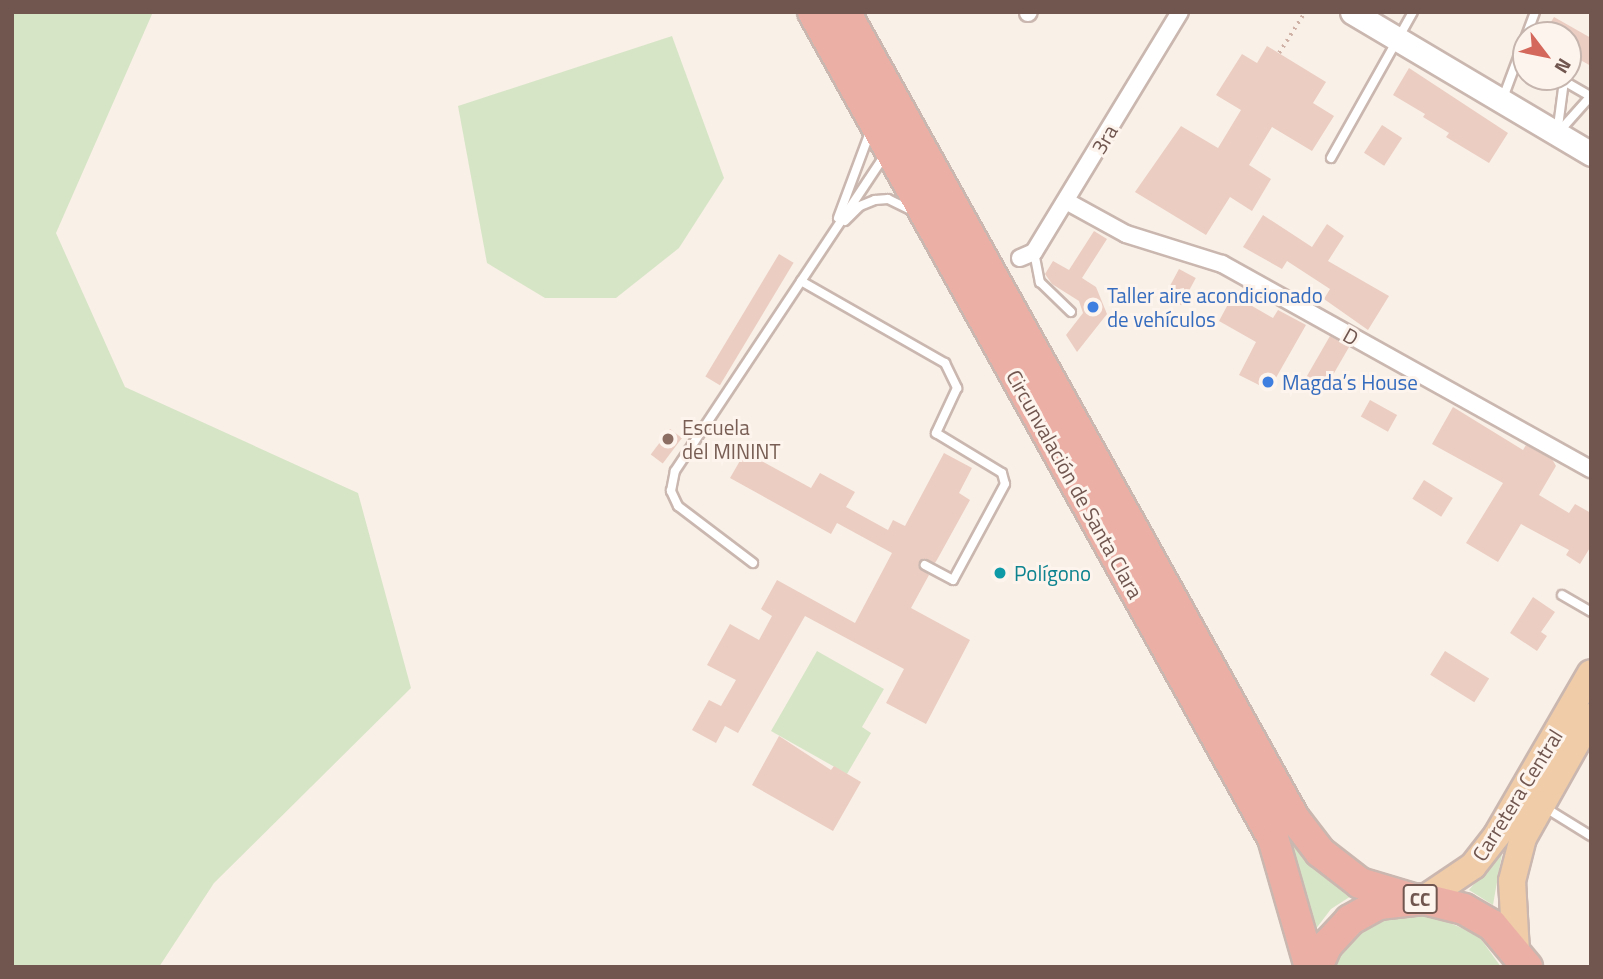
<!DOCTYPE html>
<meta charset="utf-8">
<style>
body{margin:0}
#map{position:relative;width:1603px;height:979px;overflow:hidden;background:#f9f0e7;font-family:"Titillium Web",sans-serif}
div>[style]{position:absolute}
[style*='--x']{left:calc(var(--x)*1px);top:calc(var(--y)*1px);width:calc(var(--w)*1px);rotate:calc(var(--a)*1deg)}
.green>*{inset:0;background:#d7e5c7}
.building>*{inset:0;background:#ebcdc2;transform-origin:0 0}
.path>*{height:3.5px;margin-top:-1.75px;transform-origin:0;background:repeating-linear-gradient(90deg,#d0b1a6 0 2px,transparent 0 7px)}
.roads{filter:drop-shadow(2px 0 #cab7af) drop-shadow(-2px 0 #cab7af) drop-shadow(0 2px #cab7af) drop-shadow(0 -2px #cab7af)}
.lane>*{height:8px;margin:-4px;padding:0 4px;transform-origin:4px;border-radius:4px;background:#fff}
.street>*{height:16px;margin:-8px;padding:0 8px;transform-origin:8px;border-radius:8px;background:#fff}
.secondary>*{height:23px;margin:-11.5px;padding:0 11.5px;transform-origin:11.5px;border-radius:11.5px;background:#fff}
.primary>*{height:26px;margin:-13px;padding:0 13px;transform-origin:13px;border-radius:13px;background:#f0cca8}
.highway>*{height:30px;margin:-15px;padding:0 15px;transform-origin:15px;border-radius:15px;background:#ecafa6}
.dots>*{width:19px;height:19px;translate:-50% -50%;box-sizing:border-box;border:4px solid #fdf4ed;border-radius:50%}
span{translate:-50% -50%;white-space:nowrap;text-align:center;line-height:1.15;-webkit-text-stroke:6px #fdf4ed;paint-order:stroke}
.shield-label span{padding:2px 5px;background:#fdf4ed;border:2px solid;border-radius:5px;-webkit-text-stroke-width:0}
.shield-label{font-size:19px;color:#70564f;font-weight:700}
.street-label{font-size:21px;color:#70564f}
.shop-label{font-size:21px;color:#366cbe}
.left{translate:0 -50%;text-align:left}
.education-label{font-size:21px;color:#785e54}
.culture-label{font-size:21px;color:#0d838f}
.frame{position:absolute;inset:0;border:14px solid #70564f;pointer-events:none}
.north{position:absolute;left:1512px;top:21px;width:70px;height:70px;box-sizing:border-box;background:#fdf4ed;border:2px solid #c5b5ae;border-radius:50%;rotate:122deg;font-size:19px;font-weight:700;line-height:28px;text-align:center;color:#70564f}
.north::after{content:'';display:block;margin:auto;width:24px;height:32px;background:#d4685c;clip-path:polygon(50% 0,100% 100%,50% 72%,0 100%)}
</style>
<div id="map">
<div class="green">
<i style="clip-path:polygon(12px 12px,153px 12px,56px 233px,125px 387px,358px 493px,411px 688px,214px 883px,159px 967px,12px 967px)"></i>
<i style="clip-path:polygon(672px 36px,724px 178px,679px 248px,616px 298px,545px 298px,487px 263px,458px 106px)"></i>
<i style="clip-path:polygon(1187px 645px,1359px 891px,1331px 909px,1312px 934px)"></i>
<i style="clip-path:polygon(817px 651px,884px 689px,862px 727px,871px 733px,847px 774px,771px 731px)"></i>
<i style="clip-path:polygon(1503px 848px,1493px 905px,1469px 890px)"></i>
<i style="clip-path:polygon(1405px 912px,1443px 920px,1478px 935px,1501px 967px,1331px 967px,1351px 939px,1376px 922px)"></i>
</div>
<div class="building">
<i style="clip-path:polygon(1554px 17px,1591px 38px,1591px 66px,1568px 53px,1568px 35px,1543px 35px)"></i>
<i style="clip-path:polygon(1267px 46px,1326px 82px,1313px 103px,1334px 116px,1312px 151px,1272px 127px,1249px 165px,1271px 179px,1252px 211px,1230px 197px,1206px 235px,1135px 192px,1181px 126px,1218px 148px,1241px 110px,1216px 95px,1242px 54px,1257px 63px)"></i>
<i style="clip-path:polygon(1409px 68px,1508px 133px,1489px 163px,1446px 137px,1449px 133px,1423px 117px,1425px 114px,1393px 95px)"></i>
<i style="left:1382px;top:125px;width:24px;height:33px;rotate:33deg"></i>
<i style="clip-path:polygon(1263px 215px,1312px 247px,1327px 224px,1344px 236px,1328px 261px,1389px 296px,1368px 330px,1324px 299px,1330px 289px,1287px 261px,1282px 269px,1243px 247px)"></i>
<i style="clip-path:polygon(1094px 231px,1107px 239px,1082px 278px,1096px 287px,1107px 314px,1077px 352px,1066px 335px,1083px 313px,1079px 301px,1052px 284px,1045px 274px,1053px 261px,1069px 270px)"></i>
<i style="left:779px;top:254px;width:17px;height:143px;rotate:31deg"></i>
<i style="left:1179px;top:269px;width:19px;height:31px;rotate:28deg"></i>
<i style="clip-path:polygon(1233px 295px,1273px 318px,1278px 310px,1306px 325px,1269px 390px,1239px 375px,1256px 342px,1219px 321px)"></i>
<i style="left:1330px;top:336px;width:22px;height:49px;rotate:30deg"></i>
<i style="left:1370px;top:400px;width:31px;height:19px;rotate:29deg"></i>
<i style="clip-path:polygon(1453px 407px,1523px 450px,1526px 445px,1552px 459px,1556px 466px,1539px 495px,1569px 513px,1575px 504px,1591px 513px,1591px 546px,1580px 564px,1566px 555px,1569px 550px,1521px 524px,1498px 562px,1466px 543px,1503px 483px,1432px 444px)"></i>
<i style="left:670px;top:429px;width:15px;height:32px;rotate:37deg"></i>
<i style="clip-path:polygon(745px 452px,811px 488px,820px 473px,855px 492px,846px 507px,888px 530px,893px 520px,905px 526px,944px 453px,972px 468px,959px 493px,970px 500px,938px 558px,935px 563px,922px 559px,919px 565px,929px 575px,911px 608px,970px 640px,926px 724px,886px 703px,904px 669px,805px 616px,738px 733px,725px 726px,716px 743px,692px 730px,709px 700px,721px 706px,736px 680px,707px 665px,730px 624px,759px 640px,772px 616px,761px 609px,777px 580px,855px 623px,892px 553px,837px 523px,831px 534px,730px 478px)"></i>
<i style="left:1424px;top:480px;width:34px;height:22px;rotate:32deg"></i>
<i style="clip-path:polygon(1533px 597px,1555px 612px,1541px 632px,1547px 636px,1537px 651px,1510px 633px)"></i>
<i style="left:1445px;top:651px;width:52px;height:28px;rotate:32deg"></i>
<i style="clip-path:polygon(779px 736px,831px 770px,834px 766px,861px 782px,833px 831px,752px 785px)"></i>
</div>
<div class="path">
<i style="--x:1279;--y:53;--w:49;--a:-57.6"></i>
</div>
<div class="roads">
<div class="lane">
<i style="--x:1557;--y:77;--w:39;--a:30"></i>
<i style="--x:1564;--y:81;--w:53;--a:97.5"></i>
<i style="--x:1557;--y:134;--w:50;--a:-48.3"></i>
<i style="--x:1503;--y:98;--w:92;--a:-69.6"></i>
<i style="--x:1331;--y:158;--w:167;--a:-60.7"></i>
<i style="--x:838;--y:218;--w:92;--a:-69.6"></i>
<i style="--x:845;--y:221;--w:21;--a:-45"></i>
<i style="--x:860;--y:206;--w:16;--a:-22"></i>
<i style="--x:875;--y:200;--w:13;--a:-4"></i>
<i style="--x:888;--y:199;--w:28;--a:26"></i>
<i style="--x:1034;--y:252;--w:31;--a:79"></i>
<i style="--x:1040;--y:282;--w:43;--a:44.1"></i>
<i style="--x:801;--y:281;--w:166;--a:29.7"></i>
<i style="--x:945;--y:363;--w:28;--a:64"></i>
<i style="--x:957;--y:388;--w:50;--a:115"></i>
<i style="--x:936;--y:433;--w:77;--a:31.2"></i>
<i style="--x:1002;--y:473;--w:11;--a:75"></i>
<i style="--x:1005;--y:484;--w:109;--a:118.4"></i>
<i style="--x:953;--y:580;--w:32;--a:-152"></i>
<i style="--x:753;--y:563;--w:94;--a:-142.8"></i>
<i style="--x:678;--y:506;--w:17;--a:-115"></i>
<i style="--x:671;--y:491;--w:20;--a:-79"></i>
<i style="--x:675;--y:471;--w:378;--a:-56.4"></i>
<i style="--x:1562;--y:595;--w:34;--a:30"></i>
<i style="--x:1544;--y:807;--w:55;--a:31.7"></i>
</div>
<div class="street">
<i style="--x:1028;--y:13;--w:1;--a:-45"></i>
<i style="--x:1066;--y:201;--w:68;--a:28.8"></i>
<i style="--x:1126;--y:234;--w:101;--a:17.4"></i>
<i style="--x:1222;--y:264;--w:422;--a:29.1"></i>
<i style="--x:1020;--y:258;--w:15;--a:-23"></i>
<i style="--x:1034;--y:252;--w:281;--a:-58.7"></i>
</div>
<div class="secondary">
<i style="--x:1352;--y:12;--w:278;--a:30.7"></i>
</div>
<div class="primary">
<i style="--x:1424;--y:899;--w:59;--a:-34"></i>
<i style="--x:1473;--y:866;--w:39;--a:-52"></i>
<i style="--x:1497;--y:835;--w:187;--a:-59.9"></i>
<i style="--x:1516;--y:952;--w:71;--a:-93.2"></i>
<i style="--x:1512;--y:881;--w:44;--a:-75.7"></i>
<i style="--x:1523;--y:838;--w:139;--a:-60.7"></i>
</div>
<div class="highway">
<i style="--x:813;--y:12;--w:945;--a:60.89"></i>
<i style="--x:1273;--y:838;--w:134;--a:74"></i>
<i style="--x:845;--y:12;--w:923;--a:60.88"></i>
<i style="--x:1294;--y:818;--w:43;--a:52.6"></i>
<i style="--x:1320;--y:852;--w:51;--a:37.8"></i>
<i style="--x:1360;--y:883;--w:55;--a:16.8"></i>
<i style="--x:1317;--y:967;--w:24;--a:-66"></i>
<i style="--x:1327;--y:945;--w:34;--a:-47"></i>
<i style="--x:1350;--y:920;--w:33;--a:-29"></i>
<i style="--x:1379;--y:904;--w:45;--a:-6.3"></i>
<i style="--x:1424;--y:899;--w:41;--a:14"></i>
<i style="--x:1464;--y:909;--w:32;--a:30"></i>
<i style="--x:1492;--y:925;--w:55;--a:50.2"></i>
</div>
</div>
<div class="dots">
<i style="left:1093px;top:307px;background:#3f7fe0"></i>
<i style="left:1268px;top:382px;background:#3f7fe0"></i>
<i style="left:668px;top:439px;background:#8d6e63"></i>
<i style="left:1000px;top:573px;background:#0f9aa8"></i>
</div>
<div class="shield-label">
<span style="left:1420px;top:899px">CC</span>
</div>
<div class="street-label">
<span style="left:1104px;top:139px;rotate:-59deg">3ra</span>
<span style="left:1351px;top:336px;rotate:29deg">D</span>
<span style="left:1075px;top:484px;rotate:61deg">Circunvalación de Santa Clara</span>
<span style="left:1517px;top:795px;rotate:-58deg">Carretera Central</span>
</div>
<div class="shop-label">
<span class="left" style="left:1107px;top:307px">Taller aire acondicionado<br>de vehículos</span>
<span class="left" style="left:1282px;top:382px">Magda’s House</span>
</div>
<div class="education-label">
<span class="left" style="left:682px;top:439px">Escuela<br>del MININT</span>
</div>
<div class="culture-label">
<span class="left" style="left:1014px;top:573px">Polígono</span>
</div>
<div class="frame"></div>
<div class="north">N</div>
</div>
